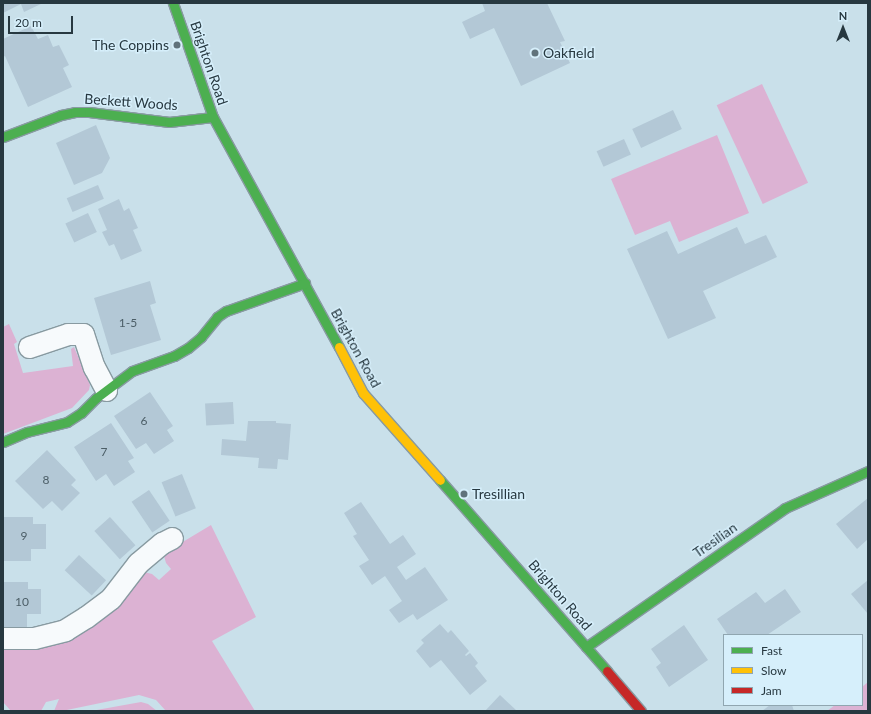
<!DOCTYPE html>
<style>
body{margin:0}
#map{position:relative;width:871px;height:714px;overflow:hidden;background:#c9e0ea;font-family:Lato,sans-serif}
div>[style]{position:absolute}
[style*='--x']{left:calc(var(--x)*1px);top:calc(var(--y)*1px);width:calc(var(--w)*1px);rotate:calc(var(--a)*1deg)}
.green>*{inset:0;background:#dcb2d3;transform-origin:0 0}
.building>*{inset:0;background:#b3c8d6;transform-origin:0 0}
.roads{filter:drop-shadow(1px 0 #889aa1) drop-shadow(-1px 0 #889aa1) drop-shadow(0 1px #889aa1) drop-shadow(0 -1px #889aa1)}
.street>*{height:21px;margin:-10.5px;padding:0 10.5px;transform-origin:10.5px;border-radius:10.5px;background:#f7fafc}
.fast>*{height:9px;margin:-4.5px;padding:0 4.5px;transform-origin:4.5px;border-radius:4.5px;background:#4caf50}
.slow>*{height:9px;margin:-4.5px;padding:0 4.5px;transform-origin:4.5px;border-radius:4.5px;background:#ffc107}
.jam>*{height:9px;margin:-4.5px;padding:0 4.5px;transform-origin:4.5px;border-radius:4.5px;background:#c62828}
.dots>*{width:11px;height:11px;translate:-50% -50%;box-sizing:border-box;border:2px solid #d6effb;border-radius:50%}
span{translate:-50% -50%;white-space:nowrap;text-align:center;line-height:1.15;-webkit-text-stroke:3px #d6effb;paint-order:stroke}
.number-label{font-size:12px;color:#4c5e67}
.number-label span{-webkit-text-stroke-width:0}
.poi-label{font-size:14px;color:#273840}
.right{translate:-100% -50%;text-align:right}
.left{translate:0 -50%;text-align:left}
.street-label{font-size:14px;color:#273840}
.frame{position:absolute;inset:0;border:4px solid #273840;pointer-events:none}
.legend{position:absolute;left:723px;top:634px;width:140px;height:72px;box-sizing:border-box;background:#d6effb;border:1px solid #90a6b0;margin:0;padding:5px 7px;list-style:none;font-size:12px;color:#273840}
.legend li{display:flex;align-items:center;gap:8px;height:20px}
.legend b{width:20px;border:1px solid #90a6b0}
.north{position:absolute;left:823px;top:8px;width:40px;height:40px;-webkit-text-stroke:3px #d6effb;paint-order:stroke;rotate:0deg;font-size:11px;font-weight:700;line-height:16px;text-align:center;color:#273840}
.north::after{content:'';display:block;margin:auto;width:14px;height:18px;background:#273840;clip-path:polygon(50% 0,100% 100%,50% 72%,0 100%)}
.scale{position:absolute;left:8px;top:16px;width:65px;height:18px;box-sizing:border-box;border:2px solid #273840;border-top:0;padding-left:5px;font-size:12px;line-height:14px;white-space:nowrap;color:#273840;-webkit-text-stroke:3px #d6effb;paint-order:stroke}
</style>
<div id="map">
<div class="green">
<i style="left:762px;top:84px;width:109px;height:50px;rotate:65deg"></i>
<i style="clip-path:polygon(717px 135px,749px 213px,679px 242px,670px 221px,635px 235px,611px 179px)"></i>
<i style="clip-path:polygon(9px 324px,17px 342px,14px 344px,23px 373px,73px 366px,71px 349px,74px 347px,90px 385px,89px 390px,72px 408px,3px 434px,3px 327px)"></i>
<i style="clip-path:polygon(211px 525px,256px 617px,212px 641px,255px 711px,166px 711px,156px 700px,139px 695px,62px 711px,54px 711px,59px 699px,46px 702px,41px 711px,11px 711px,3px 702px,3px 648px,29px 648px,81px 632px,96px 623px,109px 611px,144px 572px,152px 574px,159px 580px,171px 569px,166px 563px,164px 556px,166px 552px)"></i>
<i style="clip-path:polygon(868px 682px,868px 711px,827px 711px,835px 705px,862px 705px,862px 687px)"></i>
<i style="clip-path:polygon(141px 702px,148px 704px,157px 711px,91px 711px)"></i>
</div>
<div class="building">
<i style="clip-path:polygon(3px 3px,43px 3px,24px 12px,21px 4px,3px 13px)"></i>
<i style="clip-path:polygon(482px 3px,547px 3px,565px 41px,560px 42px,570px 63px,521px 86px,494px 28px,470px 39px,462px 22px,485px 11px)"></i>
<i style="clip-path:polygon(31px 26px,38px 39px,48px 35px,53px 47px,59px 45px,69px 65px,63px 68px,72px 87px,28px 107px,5px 56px,3px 57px,3px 39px)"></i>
<i style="left:673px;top:110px;width:21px;height:45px;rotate:65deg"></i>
<i style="clip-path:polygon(96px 125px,110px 158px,102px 173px,74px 185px,56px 143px)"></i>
<i style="left:624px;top:139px;width:17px;height:30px;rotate:66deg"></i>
<i style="left:98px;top:185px;width:15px;height:34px;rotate:67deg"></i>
<i style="clip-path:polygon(119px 199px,124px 211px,129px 208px,138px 228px,133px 230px,142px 251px,121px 260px,114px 244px,109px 246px,102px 232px,107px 230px,98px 209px)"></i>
<i style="left:88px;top:213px;width:21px;height:25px;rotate:65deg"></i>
<i style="clip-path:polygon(737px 227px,745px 244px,766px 235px,777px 257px,703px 291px,716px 318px,668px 339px,627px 249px,667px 231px,678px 254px)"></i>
<i style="clip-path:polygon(150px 281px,156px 303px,150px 305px,161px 340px,111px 355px,94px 298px)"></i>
<i style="clip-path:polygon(150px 392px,173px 426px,167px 430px,174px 441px,154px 454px,146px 443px,136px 449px,114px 416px)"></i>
<i style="left:233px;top:402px;width:22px;height:28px;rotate:87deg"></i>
<i style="clip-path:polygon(248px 421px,276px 421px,276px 423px,291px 424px,288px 460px,278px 459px,277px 469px,258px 468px,259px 458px,221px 455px,222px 439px,246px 441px)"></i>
<i style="clip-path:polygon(111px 423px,134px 458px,128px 461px,135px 472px,114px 486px,106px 474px,96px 481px,74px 447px)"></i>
<i style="clip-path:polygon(47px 450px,76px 480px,71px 485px,80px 493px,62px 511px,52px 501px,43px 509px,15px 481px)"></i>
<i style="left:182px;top:474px;width:37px;height:22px;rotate:68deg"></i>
<i style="left:149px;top:490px;width:37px;height:21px;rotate:56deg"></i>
<i style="clip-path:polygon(868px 498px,868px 539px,857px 549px,836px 524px)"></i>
<i style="clip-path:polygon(361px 502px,390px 544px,403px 535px,416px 554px,397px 567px,406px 580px,425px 567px,448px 600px,417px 620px,413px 614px,399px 623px,389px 610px,402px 601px,385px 576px,372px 585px,359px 566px,369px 560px,353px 536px,357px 534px,344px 513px)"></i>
<i style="clip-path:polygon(3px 517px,33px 517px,33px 524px,46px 524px,46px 549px,31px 549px,31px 561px,3px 561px)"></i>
<i style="left:110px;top:517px;width:38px;height:21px;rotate:48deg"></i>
<i style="left:79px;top:555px;width:37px;height:21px;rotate:43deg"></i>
<i style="clip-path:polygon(868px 580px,868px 614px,851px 594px)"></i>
<i style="clip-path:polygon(3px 582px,28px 582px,28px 589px,41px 589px,41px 614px,27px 614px,27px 627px,3px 627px)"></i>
<i style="clip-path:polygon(785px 589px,801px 612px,767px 635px,728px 635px,717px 619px,756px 592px,765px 603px)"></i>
<i style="clip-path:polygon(440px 624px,448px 633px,451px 630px,469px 651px,465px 655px,466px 656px,470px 653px,478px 663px,475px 666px,487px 681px,470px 695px,441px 660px,430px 668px,416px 651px,424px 643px,421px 640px)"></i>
<i style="clip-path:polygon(684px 625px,708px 660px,669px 687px,656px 667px,661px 663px,651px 649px)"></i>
<i style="clip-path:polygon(500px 695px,517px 711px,485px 711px)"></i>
<i style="clip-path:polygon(770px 705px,792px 705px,794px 711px,762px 711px)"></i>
</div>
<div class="roads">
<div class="street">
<i style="--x:29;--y:347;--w:41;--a:-18.4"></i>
<i style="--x:68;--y:334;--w:15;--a:0"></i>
<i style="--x:83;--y:334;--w:35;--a:72"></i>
<i style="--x:94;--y:367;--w:26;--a:62"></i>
<i style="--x:3;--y:638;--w:31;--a:0"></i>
<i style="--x:34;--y:638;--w:32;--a:-14"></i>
<i style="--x:65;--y:630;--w:25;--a:-32"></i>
<i style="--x:86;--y:617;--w:31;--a:-37"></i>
<i style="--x:111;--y:598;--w:44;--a:-52.4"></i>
<i style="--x:138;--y:563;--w:31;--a:-40"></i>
<i style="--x:162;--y:543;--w:11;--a:-27"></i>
</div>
<div class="fast">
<i style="--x:173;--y:3;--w:121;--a:70.7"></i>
<i style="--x:213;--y:117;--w:262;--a:61.3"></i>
<i style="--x:3;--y:137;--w:62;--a:-20.8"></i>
<i style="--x:61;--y:115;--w:14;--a:-12"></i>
<i style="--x:75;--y:112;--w:14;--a:0"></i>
<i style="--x:89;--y:112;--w:81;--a:7.1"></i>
<i style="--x:169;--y:122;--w:44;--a:-6.5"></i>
<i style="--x:3;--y:442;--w:26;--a:-23"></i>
<i style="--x:27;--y:432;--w:41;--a:-14"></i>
<i style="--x:67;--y:422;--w:17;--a:-33"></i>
<i style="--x:81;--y:413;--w:21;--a:-45"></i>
<i style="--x:96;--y:398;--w:45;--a:-36.9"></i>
<i style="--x:132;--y:371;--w:45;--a:-19.7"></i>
<i style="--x:174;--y:356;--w:16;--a:-30"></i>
<i style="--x:188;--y:348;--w:17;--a:-40"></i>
<i style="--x:201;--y:337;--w:26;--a:-51"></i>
<i style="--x:217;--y:317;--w:11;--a:-34"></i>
<i style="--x:226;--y:311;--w:84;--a:-19.5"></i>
<i style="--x:440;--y:480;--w:254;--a:48.8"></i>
<i style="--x:586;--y:647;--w:243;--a:-34.9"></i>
<i style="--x:785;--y:508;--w:91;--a:-24"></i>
</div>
<div class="slow">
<i style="--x:339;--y:347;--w:52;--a:62.4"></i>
<i style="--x:363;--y:393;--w:116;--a:48.5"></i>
</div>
<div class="jam">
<i style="--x:607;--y:671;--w:52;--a:49.6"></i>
</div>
</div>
<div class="dots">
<i style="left:177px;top:45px;background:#60737c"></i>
<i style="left:535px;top:53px;background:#60737c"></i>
<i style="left:464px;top:494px;background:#60737c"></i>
</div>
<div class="number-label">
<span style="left:128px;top:323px">1-5</span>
<span style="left:144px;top:421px">6</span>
<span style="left:104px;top:452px">7</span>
<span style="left:46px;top:480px">8</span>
<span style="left:24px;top:536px">9</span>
<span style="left:22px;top:602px">10</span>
</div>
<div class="poi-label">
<span class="right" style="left:169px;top:45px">The Coppins</span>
<span class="left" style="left:543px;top:53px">Oakfield</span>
<span class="left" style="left:472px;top:494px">Tresillian</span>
</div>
<div class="street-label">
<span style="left:209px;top:63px;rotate:71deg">Brighton Road</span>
<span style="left:131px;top:102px;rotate:4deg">Beckett Woods</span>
<span style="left:356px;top:348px;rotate:61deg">Brighton Road</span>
<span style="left:715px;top:540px;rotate:-35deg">Tresilian</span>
<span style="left:560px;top:595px;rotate:49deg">Brighton Road</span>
</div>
<div class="frame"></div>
<ul class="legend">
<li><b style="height:5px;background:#4caf50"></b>Fast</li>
<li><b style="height:5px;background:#ffc107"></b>Slow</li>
<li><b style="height:5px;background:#c62828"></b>Jam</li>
</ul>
<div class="north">N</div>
<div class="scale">20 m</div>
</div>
